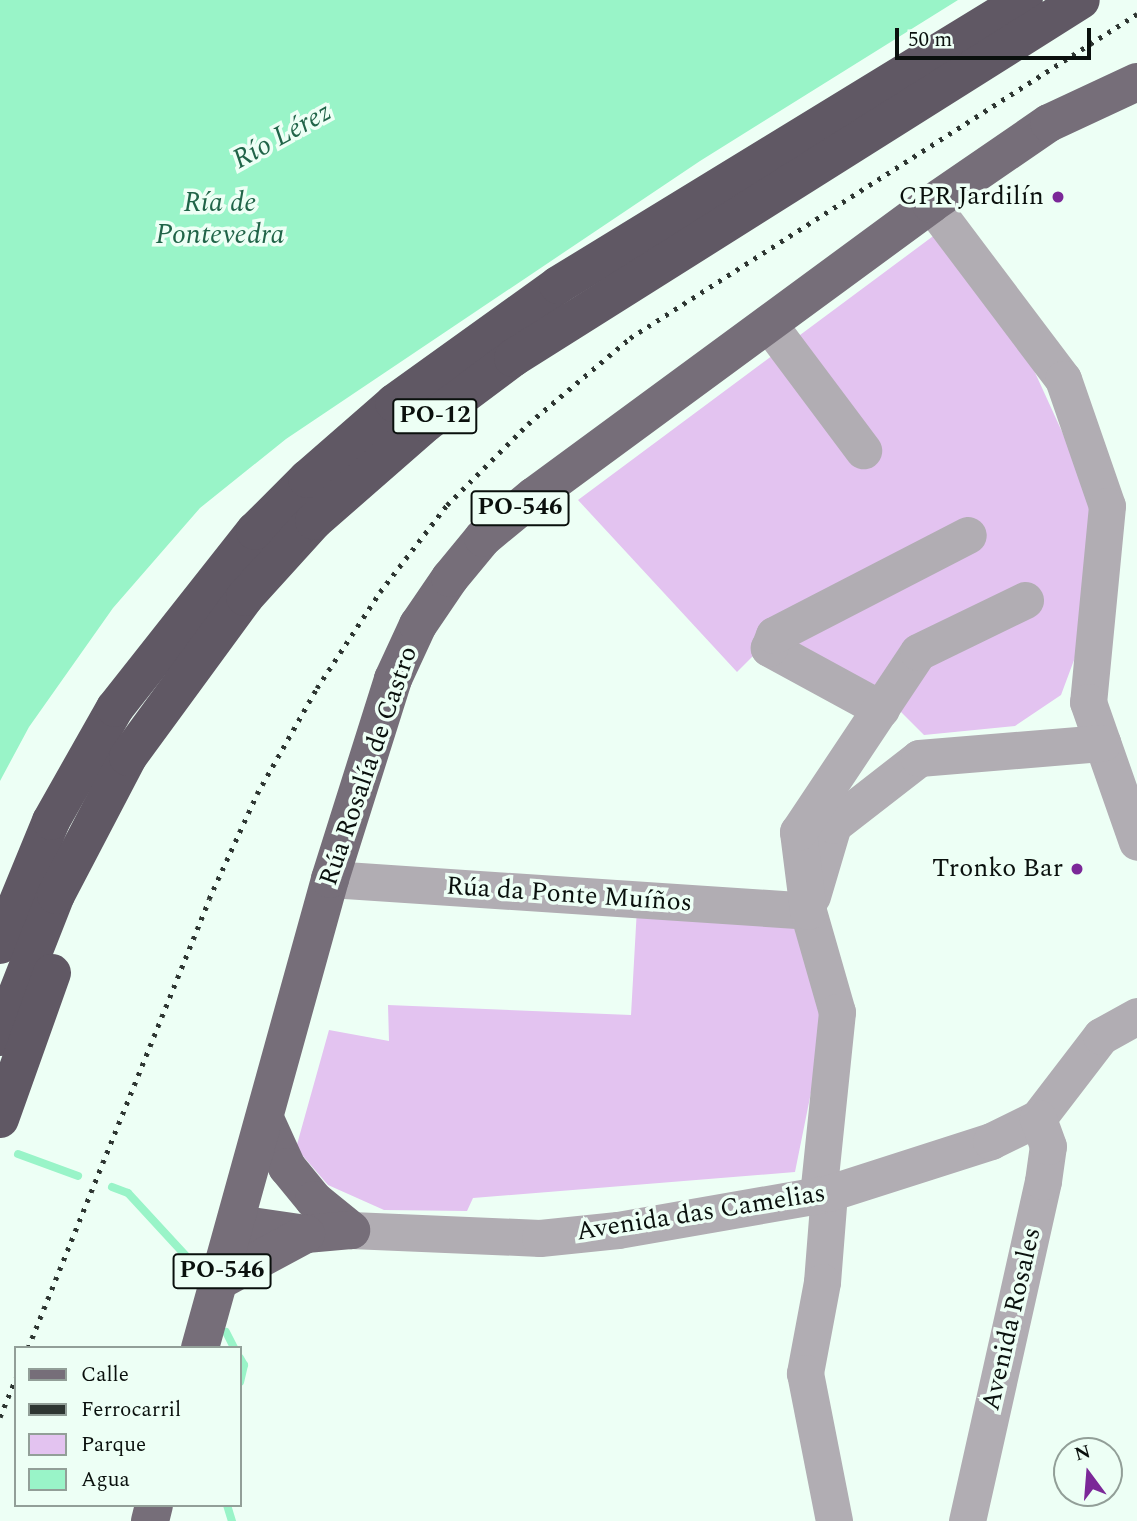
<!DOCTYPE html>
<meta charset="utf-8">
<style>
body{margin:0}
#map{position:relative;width:1137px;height:1521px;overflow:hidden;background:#edfff5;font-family:Spectral,serif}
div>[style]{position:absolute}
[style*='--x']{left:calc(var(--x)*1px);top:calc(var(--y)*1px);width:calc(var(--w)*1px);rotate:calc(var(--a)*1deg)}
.green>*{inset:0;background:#e3c3f0}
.water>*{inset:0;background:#99f4c8}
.stream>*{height:8px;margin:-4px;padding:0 4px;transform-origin:4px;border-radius:4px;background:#99f4c8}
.minor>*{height:37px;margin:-18.5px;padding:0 18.5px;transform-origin:18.5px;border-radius:18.5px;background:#b1adb3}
.major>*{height:38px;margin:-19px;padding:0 19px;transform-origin:19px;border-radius:19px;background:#766e79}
.highway>*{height:38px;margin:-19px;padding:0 19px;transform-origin:19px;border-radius:19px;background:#605864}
.rail>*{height:5px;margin-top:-2.5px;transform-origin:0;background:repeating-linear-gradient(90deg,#2e3632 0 3.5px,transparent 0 10.5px)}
.dots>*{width:19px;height:19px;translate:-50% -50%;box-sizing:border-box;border:4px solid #edfff5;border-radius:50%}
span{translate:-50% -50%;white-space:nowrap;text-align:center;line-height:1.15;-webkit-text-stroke:7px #edfff5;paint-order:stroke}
.shield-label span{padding:2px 5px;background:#edfff5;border:2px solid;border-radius:5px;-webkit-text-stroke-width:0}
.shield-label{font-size:24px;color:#0a100d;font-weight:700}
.poi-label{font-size:26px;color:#0a100d}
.right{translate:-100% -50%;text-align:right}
.street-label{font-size:26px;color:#0a100d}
.water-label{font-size:28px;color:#206448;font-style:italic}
.legend{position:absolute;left:14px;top:1346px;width:228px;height:161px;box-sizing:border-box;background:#edfff5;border:2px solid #929f98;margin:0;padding:9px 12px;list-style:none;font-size:21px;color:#0a100d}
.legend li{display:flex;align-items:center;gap:14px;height:35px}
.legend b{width:35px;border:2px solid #929f98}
.north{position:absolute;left:1053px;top:1437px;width:70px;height:70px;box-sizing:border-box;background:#edfff5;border:2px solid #929f98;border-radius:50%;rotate:344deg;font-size:19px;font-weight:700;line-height:28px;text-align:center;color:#0a100d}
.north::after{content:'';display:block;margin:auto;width:24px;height:32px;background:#7b2898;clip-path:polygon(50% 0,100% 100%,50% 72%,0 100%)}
.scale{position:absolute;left:895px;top:28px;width:196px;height:32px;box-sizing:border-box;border:4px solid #0a100d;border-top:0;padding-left:9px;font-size:21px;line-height:24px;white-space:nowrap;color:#0a100d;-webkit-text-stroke:5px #edfff5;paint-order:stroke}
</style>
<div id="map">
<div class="green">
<i style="clip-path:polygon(940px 231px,1022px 344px,1095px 504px,1083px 636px,1061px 695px,1015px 726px,924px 735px,896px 707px,922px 663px,1037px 601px,1035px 589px,914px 648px,879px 700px,778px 646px,784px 639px,873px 591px,973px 543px,969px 535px,774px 635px,737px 672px,578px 500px)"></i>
<i style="clip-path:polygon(637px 908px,803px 919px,827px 1013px,795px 1172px,473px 1198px,467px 1211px,384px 1210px,328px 1185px,296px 1148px,329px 1030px,389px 1041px,388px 1005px,631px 1015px)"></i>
</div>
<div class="water">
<i style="clip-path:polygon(0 0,958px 0,700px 161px,286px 439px,200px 508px,113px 608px,29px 727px,0 781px)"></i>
</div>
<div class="stream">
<i style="--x:18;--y:1154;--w:64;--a:20.1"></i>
<i style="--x:112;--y:1187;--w:17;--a:21"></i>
<i style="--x:128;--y:1193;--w:88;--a:47.3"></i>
<i style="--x:188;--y:1258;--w:22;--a:63"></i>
<i style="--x:226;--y:1332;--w:18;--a:63"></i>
<i style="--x:240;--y:1358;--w:8;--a:60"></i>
<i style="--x:244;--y:1365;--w:17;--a:103"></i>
<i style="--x:227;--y:1505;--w:17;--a:73"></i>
</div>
<div class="minor">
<i style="--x:931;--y:204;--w:219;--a:53"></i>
<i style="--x:1063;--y:379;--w:134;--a:70.9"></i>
<i style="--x:1107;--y:506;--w:197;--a:95.5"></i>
<i style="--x:1088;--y:702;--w:148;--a:70.7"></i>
<i style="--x:768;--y:323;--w:159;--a:53.2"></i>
<i style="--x:881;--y:709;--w:128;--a:-151.4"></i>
<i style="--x:769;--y:648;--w:14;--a:-69"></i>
<i style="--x:774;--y:635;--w:218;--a:-27.3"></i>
<i style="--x:330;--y:879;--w:479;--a:3.8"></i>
<i style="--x:808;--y:911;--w:105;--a:74"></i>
<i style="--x:837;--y:1012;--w:184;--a:95.9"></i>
<i style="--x:812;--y:896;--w:74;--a:-73.5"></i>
<i style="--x:833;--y:825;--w:109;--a:-37.9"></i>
<i style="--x:919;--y:758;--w:184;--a:-4.7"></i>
<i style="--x:808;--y:911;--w:80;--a:-97.2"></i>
<i style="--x:798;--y:832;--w:216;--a:-56.3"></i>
<i style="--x:918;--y:652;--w:119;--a:-25.9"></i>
<i style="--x:829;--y:1193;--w:89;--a:94.5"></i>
<i style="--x:822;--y:1282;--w:93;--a:100.6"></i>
<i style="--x:805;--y:1373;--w:151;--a:78.9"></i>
<i style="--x:351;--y:1230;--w:189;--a:2.4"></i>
<i style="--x:540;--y:1238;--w:78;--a:-5.9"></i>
<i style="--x:618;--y:1230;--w:214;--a:-9.9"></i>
<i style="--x:829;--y:1193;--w:170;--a:-17.8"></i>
<i style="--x:991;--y:1141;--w:52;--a:-26.1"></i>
<i style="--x:1038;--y:1118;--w:103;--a:-52.5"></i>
<i style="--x:1101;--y:1036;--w:41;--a:-29.1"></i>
<i style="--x:967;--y:1521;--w:348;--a:-77.4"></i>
<i style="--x:1043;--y:1181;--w:35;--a:-82"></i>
<i style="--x:1048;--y:1146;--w:30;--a:-110"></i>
</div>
<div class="major">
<i style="--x:266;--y:1121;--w:51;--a:65.5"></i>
<i style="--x:287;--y:1167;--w:43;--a:50.7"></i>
<i style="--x:314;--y:1200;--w:48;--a:39"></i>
<i style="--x:236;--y:1224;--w:71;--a:8.1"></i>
<i style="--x:306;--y:1234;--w:45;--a:-5.1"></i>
<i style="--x:219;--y:1281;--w:99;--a:-28.4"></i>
<i style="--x:200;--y:1348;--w:487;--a:-74.5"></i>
<i style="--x:330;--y:879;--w:210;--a:-72.5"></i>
<i style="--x:393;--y:679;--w:60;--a:-65.2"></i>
<i style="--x:418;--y:625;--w:57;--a:-55.8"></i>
<i style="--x:450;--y:578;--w:52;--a:-50.5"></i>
<i style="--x:483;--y:538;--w:66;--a:-39.5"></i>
<i style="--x:534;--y:496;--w:493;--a:-36.3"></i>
<i style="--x:931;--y:204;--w:143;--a:-34.5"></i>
<i style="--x:1049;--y:123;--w:97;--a:-25"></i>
<i style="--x:150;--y:1521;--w:16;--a:-76"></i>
</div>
<div class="highway">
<i style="--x:0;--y:945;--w:134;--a:-67.6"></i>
<i style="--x:51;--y:821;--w:130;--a:-60.5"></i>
<i style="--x:115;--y:708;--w:226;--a:-51.7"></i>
<i style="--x:255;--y:531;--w:74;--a:-45"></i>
<i style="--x:307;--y:479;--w:116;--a:-41.1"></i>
<i style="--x:394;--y:403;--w:202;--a:-35.7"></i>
<i style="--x:558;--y:285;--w:546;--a:-31.45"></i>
<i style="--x:0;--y:1037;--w:153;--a:-68.5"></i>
<i style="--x:56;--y:895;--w:156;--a:-62.4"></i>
<i style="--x:128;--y:757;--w:198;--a:-53.8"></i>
<i style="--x:245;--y:597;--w:103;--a:-47.8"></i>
<i style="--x:314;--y:521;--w:149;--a:-41.2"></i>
<i style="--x:426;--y:423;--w:109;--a:-36.8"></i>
<i style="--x:513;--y:358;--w:671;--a:-32.22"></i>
<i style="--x:0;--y:1119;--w:155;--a:-70.4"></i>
</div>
<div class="rail">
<i style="--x:28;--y:1348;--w:484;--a:-68"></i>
<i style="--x:209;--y:899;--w:115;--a:-65.4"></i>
<i style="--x:257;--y:794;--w:122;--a:-60.5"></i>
<i style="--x:317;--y:688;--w:115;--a:-56.7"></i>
<i style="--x:380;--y:592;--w:110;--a:-52.4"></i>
<i style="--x:447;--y:505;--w:115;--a:-45"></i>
<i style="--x:528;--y:424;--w:133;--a:-40.1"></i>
<i style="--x:630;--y:338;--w:602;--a:-32.58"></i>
<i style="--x:0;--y:1417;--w:42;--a:-67.7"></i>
</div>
<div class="dots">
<i style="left:1058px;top:197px;background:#7b2898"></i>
<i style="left:1077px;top:869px;background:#7b2898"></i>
</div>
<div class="shield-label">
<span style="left:435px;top:416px">PO-12</span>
<span style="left:520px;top:508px">PO-546</span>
<span style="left:222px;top:1271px">PO-546</span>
</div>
<div class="poi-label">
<span class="right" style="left:1044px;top:197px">CPR Jardilín</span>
<span class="right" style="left:1063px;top:869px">Tronko Bar</span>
</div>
<div class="street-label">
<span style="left:369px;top:766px;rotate:-71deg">Rúa Rosalía de Castro</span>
<span style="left:569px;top:895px;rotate:4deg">Rúa da Ponte Muíños</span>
<span style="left:701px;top:1213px;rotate:-9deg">Avenida das Camelias</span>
<span style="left:1012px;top:1319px;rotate:-77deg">Avenida Rosales</span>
</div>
<div class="water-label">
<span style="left:282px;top:136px;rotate:-29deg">Río Lérez</span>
<span style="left:220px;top:219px">Ría de<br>Pontevedra</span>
</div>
<ul class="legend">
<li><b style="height:9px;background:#766e79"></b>Calle</li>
<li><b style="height:9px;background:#2e3632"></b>Ferrocarril</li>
<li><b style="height:19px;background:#e3c3f0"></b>Parque</li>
<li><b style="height:19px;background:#99f4c8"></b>Agua</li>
</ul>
<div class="north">N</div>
<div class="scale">50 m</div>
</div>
